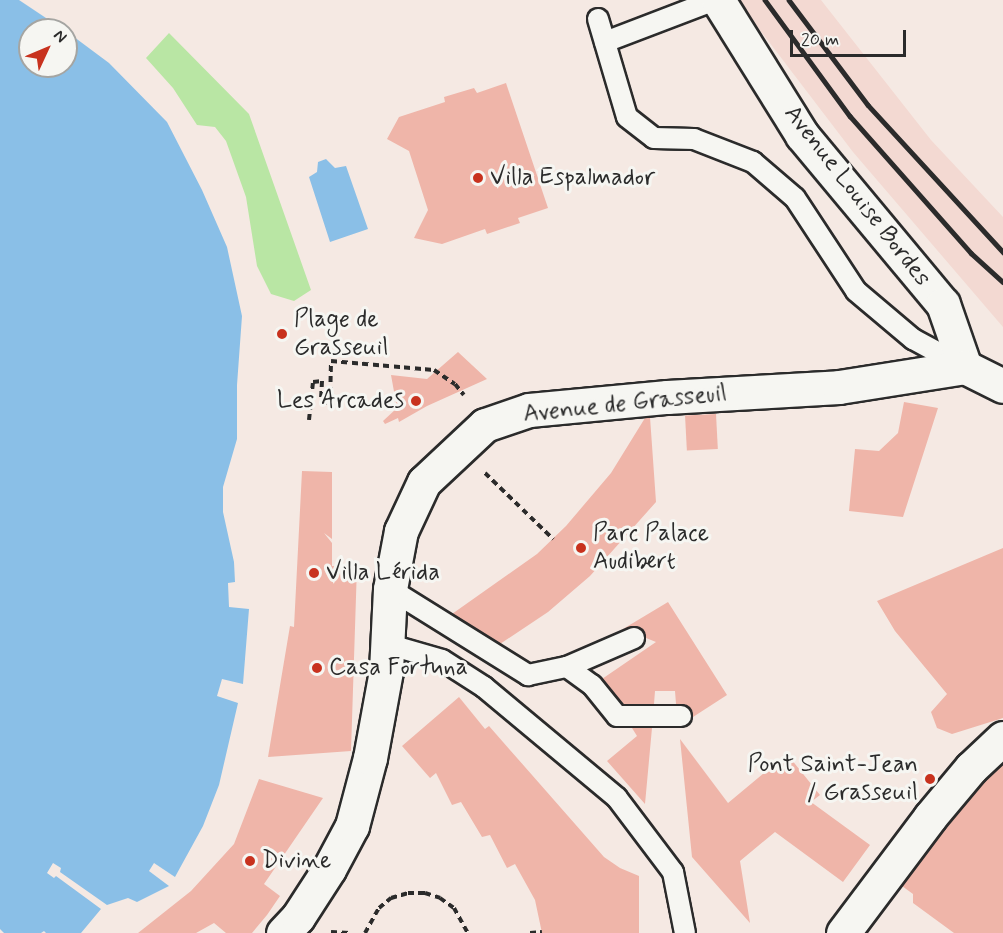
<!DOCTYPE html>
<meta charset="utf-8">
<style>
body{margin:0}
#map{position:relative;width:1003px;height:933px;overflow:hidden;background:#f5e9e3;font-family:Mynerve,sans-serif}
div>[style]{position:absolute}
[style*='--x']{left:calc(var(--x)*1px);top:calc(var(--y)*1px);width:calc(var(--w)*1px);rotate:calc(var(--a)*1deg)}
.built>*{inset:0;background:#f3d9d2}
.green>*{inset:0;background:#b9e6a4}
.water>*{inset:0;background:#8abfe7}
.building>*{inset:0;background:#efb5a9;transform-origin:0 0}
.path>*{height:4px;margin-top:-2px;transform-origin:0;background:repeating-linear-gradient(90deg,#2b2b2b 0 6px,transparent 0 10.5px)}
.roads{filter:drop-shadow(2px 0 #2b2b2b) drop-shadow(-2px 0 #2b2b2b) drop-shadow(0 2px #2b2b2b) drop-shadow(0 -2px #2b2b2b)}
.service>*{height:20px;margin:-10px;padding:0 10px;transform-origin:10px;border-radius:10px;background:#f6f6f2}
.minor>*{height:33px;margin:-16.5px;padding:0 16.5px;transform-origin:16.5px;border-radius:16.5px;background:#f6f6f2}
.tertiary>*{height:33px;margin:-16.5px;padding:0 16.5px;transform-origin:16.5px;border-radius:16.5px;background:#f6f6f2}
.secondary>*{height:33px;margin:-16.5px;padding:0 16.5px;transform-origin:16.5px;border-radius:16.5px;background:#f6f6f2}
.rail>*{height:4.5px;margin:-2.25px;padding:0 2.25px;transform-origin:2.25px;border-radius:2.25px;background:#2b2b2b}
.dots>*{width:16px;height:16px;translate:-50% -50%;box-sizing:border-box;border:3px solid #f6f6f2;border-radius:50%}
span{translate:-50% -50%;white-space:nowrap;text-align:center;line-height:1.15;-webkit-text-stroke:6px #f6f6f2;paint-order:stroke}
.poi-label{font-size:24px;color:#2b2b2b}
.left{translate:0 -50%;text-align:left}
.right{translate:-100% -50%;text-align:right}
.street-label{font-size:24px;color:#2b2b2b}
.north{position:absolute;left:18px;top:18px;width:60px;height:60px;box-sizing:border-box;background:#f6f6f2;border:2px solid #a5a5a2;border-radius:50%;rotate:46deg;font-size:16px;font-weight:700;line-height:24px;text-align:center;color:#2b2b2b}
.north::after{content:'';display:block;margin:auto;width:21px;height:27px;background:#c8321e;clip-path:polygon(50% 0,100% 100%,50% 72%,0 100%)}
.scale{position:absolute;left:790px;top:30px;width:116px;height:27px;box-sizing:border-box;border:3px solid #2b2b2b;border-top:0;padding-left:8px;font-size:18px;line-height:21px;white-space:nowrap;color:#2b2b2b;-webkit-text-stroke:4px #f6f6f2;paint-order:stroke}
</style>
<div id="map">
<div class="built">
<i style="clip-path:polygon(737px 0,821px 0,931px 140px,1003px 217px,1003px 327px,853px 152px)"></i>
</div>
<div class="green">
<i style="clip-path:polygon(169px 33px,249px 114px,311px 290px,294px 301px,271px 294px,257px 266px,246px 197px,226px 141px,215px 127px,197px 125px,173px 88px,146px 58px)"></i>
</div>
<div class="water">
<i style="clip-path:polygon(0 0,19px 0,64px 30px,30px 30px,30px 66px,66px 66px,66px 31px,109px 63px,167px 122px,202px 190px,227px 247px,242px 316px,237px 385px,237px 439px,223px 487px,223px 512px,234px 562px,235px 582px,228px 583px,229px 607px,249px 609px,243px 684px,222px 679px,217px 696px,238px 703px,219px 785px,203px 826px,175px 877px,154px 863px,149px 871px,169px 886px,137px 902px,128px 898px,107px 905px,60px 872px,61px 868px,53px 863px,47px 873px,54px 878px,56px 876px,101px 909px,81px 933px,46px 933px,44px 931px,41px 933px,4px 933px,0 929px)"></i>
<i style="clip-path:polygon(326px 159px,335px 168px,346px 166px,368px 229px,330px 242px,309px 177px,317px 172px,318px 162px)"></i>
</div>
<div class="building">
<i style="clip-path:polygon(506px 83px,548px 208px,518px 218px,520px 223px,487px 234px,485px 229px,442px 244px,414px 238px,428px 210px,409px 151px,387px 139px,399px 117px,445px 102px,444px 97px,474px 88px,477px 93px)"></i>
<i style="clip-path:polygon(458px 352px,487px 379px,427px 406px,399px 422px,398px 418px,385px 424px,383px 421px,397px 408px,391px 375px,427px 379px)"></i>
<i style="clip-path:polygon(904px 402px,938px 408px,903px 517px,849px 511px,855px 449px,879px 451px,898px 433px)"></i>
<i style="left:716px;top:414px;width:35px;height:31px;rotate:87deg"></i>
<i style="clip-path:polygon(650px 417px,656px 502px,590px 576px,548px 612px,500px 644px,452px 614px,537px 554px,566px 526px,611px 473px,645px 418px)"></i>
<i style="clip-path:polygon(302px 471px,332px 472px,332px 539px,324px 533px,332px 543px,332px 566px,357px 566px,351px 751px,268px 757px,290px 626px,294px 627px)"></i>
<i style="clip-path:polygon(1003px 548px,1003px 718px,952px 734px,937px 728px,931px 712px,947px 694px,895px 631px,877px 601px)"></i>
<i style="clip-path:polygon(668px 602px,727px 695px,693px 717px,687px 706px,676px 704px,675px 691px,655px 691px,654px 704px,623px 704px,602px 679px,656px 642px,646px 638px,642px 629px,636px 626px,623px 629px)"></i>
<i style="clip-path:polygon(459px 697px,485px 729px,489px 726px,604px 857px,620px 868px,639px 876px,639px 933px,542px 933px,535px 900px,515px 864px,507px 868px,490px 835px,482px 837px,461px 802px,452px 805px,436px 773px,430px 778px,402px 746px)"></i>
<i style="clip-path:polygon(632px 728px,652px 728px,645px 804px,607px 761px,637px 736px)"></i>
<i style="clip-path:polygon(680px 739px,728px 803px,787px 754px,820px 795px,811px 802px,870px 845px,843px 882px,775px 832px,740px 861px,750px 923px,692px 857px)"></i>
<i style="clip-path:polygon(1003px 764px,1003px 933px,954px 933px,913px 903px,913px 894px,902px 886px,945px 829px,985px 781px)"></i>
<i style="clip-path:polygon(259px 779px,323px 798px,264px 884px,280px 896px,267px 915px,252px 933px,226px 933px,214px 923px,196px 933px,138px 933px,191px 891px,234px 844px)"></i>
</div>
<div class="path">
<i style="--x:309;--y:420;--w:38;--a:-84"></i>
<i style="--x:313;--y:382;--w:9;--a:-6"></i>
<i style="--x:322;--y:381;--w:21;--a:93"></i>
<i style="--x:321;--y:402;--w:9;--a:6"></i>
<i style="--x:330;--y:403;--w:42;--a:-88.6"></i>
<i style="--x:331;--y:361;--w:103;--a:5"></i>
<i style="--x:434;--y:370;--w:25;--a:34"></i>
<i style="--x:455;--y:384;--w:14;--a:51"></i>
<i style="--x:485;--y:473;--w:95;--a:44.1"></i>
<i style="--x:331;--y:932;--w:19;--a:3"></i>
<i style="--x:365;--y:933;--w:29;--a:-61"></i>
<i style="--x:379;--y:908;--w:16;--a:-40"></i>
<i style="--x:391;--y:898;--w:18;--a:-16"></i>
<i style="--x:408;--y:893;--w:17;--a:0"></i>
<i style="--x:425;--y:893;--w:16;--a:18"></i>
<i style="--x:440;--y:898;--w:17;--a:36"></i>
<i style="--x:454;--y:908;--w:29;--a:61"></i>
<i style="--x:530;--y:933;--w:12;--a:-5"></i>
</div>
<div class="roads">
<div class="service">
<i style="--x:598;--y:19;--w:102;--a:73.5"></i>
<i style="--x:627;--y:117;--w:34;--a:38"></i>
<i style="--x:654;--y:138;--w:40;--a:1.4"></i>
<i style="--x:694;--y:139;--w:63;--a:21.3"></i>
<i style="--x:753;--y:162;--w:55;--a:40.6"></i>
<i style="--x:795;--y:198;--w:111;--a:56.7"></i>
<i style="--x:856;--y:291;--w:75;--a:40.1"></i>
<i style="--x:913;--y:339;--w:57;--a:28.4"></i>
<i style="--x:605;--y:42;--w:118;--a:-20.9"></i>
<i style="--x:390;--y:589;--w:163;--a:31.9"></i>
<i style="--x:528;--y:675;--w:40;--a:-12"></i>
<i style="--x:567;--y:667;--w:31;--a:36"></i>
<i style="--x:592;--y:685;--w:40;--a:51"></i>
<i style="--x:617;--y:716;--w:64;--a:0"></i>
<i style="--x:387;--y:644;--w:57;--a:16.2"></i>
<i style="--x:442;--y:660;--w:50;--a:32.7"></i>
<i style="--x:484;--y:687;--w:173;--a:39.8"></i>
<i style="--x:617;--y:798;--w:93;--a:52.9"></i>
<i style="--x:673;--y:872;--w:62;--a:78.9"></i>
<i style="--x:567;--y:667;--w:73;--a:-23.4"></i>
</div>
<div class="minor">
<i style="--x:718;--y:0;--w:159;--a:58.1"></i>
<i style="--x:802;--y:135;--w:220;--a:50.2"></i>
<i style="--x:943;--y:304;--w:67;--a:70.8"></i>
</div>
<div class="tertiary">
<i style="--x:283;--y:933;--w:22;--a:-47"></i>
<i style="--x:298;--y:917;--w:57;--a:-57.1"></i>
<i style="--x:329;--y:869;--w:49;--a:-61.9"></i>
<i style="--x:352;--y:826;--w:70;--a:-75.2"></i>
<i style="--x:370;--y:758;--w:88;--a:-79.6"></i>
<i style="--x:386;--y:671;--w:82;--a:-87.2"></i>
<i style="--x:390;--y:589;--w:59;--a:-79.3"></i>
<i style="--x:401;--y:531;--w:54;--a:-64.9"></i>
<i style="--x:424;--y:482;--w:83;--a:-43.1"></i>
<i style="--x:485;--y:425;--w:46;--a:-18.8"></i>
<i style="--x:529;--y:410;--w:139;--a:-5.4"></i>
<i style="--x:667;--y:397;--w:172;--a:-3.3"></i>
<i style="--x:839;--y:387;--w:128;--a:-9"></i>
<i style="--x:965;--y:367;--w:42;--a:26.6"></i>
</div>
<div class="secondary">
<i style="--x:843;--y:933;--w:145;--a:-53.1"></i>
<i style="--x:930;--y:817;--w:64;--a:-50.1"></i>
<i style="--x:971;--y:768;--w:44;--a:-43.2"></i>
</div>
</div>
<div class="rail">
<i style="--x:765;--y:0;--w:144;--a:53.8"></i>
<i style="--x:850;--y:116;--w:183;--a:48.5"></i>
<i style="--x:971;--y:253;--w:43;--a:42.2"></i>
<i style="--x:789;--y:0;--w:131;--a:53"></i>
<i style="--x:868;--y:105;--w:200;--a:47.4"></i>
</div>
<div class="dots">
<i style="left:478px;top:178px;background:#c8321e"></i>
<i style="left:282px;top:334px;background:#c8321e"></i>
<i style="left:416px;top:401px;background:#c8321e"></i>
<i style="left:581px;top:548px;background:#c8321e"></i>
<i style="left:314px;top:573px;background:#c8321e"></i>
<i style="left:317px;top:668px;background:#c8321e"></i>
<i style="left:930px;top:779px;background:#c8321e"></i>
<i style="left:250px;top:861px;background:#c8321e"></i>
</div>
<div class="poi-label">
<span class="left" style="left:490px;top:178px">Villa Espalmador</span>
<span class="left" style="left:294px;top:334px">Plage de<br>Grasseuil</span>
<span class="right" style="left:404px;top:401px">Les Arcades</span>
<span class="left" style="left:593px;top:548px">Parc Palace<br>Audibert</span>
<span class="left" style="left:326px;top:573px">Villa Lérida</span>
<span class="left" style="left:329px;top:668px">Casa Fortuna</span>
<span class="right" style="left:918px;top:779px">Pont Saint-Jean<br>/ Grasseuil</span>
<span class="left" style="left:262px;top:861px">Divine</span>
</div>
<div class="street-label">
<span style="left:857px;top:196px;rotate:52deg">Avenue Louise Bordes</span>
<span style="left:625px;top:404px;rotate:-6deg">Avenue de Grasseuil</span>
</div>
<div class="north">N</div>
<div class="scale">20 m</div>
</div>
